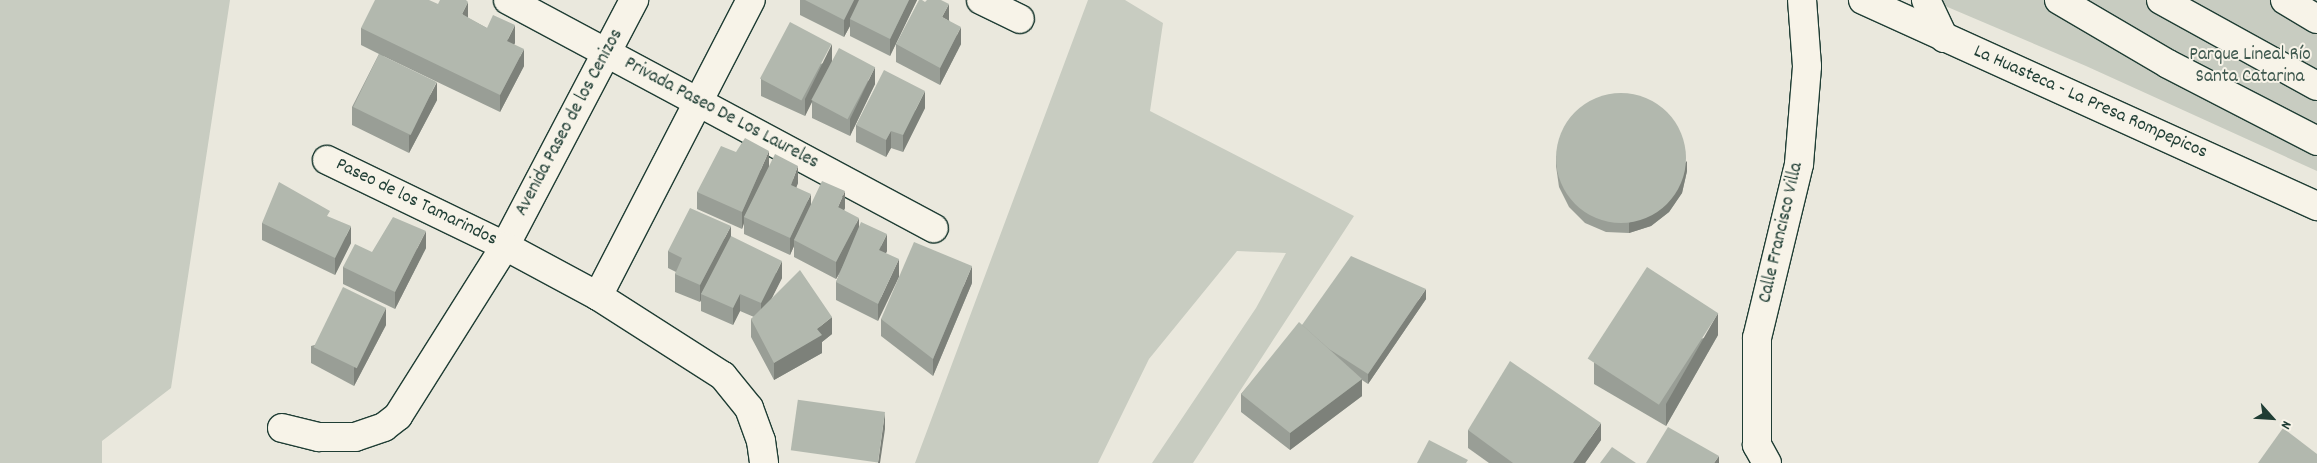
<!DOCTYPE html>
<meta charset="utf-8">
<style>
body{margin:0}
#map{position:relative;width:2317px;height:463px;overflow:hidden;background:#eae8dd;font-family:Dekko,sans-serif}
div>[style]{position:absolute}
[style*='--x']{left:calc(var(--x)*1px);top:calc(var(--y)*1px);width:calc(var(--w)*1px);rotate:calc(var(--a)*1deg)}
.green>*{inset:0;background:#c8ccc1}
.roads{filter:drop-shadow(1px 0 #1f3d34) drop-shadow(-1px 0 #1f3d34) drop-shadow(0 1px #1f3d34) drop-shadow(0 -1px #1f3d34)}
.street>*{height:28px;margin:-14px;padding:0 14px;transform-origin:14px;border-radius:14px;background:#f7f3e8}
.primary>*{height:28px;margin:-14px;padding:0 14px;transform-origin:14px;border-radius:14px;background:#f7f3e8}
.highway>*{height:28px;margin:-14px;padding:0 14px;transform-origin:14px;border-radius:14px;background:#f7f3e8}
.wall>*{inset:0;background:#999e96}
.shaded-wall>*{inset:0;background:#7d817a}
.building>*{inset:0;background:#b2b8ae;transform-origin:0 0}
.round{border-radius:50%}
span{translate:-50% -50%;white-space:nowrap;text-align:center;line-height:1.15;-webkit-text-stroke:4px #f7f3e8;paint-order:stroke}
.park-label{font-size:19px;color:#415a50}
.street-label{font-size:19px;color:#1f3d34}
.north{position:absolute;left:2247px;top:393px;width:50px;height:50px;-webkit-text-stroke:4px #f7f3e8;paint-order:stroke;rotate:116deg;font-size:14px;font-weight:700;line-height:20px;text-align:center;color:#1f3d34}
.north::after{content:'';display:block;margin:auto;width:18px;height:22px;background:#1f3d34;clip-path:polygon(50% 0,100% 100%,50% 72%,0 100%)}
</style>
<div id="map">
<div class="green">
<i style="clip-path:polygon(0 0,230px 0,171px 388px,102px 441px,102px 463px,0 463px)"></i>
<i style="clip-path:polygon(1088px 0,1125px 0,1163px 23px,1150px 111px,1354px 216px,1193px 463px,1152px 463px,1256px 308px,1286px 253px,1237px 251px,1149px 359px,1098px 463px,915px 463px)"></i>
<i style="clip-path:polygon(1931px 0,2317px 0,2317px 171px,2086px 66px)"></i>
</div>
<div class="roads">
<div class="street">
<i style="--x:508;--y:0;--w:483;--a:28.2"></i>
<i style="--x:981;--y:0;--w:43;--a:26"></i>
<i style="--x:327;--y:160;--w:198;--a:25.8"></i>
<i style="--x:505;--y:246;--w:278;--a:-62.3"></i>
<i style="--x:598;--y:296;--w:333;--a:-62.7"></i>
<i style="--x:282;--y:428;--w:38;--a:14"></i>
<i style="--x:319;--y:437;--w:36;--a:0"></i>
<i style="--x:355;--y:437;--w:31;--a:-19"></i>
<i style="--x:384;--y:427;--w:18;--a:-38"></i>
<i style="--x:398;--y:416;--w:201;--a:-57.8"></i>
<i style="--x:505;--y:246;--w:106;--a:28.3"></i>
<i style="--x:598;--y:296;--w:148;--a:32.6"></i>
<i style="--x:723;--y:376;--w:41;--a:50.9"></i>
<i style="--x:749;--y:408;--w:35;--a:70"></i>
<i style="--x:761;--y:441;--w:22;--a:82"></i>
<i style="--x:1767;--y:463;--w:21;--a:-119"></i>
<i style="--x:1757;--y:445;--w:107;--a:-90"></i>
<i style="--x:1757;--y:338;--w:179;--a:-76.4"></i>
<i style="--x:1799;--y:164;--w:98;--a:-85.3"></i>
<i style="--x:1807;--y:66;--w:66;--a:-94.3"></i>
</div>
<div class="primary">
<i style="--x:1863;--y:0;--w:499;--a:24.4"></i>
<i style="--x:1926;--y:0;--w:42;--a:64.7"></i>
<i style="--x:2285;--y:0;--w:37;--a:31"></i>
</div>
<div class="highway">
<i style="--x:2059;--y:0;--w:126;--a:30.4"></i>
<i style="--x:2168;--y:64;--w:168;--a:27.3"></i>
<i style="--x:2161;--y:0;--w:178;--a:28.9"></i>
</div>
</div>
<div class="wall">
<i style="clip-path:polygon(800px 0,917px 0,890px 56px,850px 36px,850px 26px,844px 37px,800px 15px)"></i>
<i style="clip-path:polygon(468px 18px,515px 43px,514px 44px,524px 66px,500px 112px,383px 56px,437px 100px,409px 153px,352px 125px,352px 107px,379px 54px,361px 45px,361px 28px)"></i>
<i style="clip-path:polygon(949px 20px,961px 44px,940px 85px,896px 62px,896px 44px)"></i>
<i style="clip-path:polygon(832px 61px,875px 84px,850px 136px,812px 118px,812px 102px,805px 116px,761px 96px,761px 79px)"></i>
<i style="clip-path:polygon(925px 108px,903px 152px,891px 148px,886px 157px,856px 142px,856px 125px)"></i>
<i style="clip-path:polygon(1556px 156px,1687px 171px,1682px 193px,1669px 212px,1651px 226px,1629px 233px,1606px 232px,1585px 223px,1569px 207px,1559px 187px,1556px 166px)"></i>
<i style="clip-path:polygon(769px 167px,798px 183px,796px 187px,811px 205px,845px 208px,844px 210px,859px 228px,887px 251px,886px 253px,878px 321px,836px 300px,836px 282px,840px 273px,836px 279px,794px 257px,794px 246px,790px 255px,744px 234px,744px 223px,742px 229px,697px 209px,697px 192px)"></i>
<i style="clip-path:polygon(330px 218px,351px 243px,335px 275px,262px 240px,262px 223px)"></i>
<i style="clip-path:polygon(731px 237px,782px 278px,771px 299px,832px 334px,822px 342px,822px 353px,774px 380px,751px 337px,751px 319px,754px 317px,740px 311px,733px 325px,701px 311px,701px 300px,700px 302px,675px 292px,675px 274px,676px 272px,668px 268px,668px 251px)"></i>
<i style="clip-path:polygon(426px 248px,395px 309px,343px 284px,343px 267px,372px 252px)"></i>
<i style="clip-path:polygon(972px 283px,933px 376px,881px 336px,881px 319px)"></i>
<i style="clip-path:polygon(1426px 299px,1368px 384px,1362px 380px,1362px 396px,1290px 450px,1241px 412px,1241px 394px,1302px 325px)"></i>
<i style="clip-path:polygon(386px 325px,354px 386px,311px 363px,311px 346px)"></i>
<i style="clip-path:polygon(1718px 335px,1666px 426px,1594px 384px,1594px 362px)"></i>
<i style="clip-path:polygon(1468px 430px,1601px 440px,1585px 463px,1489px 463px,1468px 448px)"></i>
</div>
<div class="shaded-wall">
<i style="clip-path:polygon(854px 0,862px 0,850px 19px,850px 26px,844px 37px,844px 20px)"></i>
<i style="clip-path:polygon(909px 0,917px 0,890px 56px,890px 39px)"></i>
<i style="clip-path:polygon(468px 2px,468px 19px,462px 14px)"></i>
<i style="clip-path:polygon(949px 4px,949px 21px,942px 17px)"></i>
<i style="clip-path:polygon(515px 25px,515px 43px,507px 58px,507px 41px)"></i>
<i style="clip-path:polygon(961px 27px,961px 44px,940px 85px,940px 68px)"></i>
<i style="clip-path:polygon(832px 44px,832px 61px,805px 116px,805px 99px)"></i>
<i style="clip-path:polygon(524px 49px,524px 66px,500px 112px,500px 95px)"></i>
<i style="clip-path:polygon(875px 67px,875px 84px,850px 136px,850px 119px)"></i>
<i style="clip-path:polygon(437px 82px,437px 100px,409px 153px,409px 136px)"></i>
<i style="clip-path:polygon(925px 91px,925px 108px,903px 152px,903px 135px)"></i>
<i style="clip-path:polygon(891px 131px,891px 148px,886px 157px,886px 140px)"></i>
<i style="clip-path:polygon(769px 151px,769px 168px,744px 217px,744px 223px,742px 229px,742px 212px)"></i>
<i style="clip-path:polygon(1687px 161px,1687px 171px,1682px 193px,1669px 212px,1651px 226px,1629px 233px,1629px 223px)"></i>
<i style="clip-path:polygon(798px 166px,798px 183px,791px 202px,791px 185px)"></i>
<i style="clip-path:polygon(845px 191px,845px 208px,838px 224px,838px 207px)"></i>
<i style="clip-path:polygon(811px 194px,811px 211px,794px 240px,794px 246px,790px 255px,790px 238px)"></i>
<i style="clip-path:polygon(859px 218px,859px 235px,836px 279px,836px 262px)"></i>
<i style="clip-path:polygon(351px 226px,351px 243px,335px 275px,335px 258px)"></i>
<i style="clip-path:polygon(731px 226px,731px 244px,701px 294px,701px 300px,700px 302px,700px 285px)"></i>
<i style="clip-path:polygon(426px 231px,426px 248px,395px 309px,395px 292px)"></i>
<i style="clip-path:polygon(887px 234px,887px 251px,879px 267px,879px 250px)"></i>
<i style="clip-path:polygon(899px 259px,899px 277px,878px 321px,878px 304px)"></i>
<i style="clip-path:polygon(782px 261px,782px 278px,761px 320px,761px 303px)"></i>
<i style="clip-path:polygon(972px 266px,972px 283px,933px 376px,933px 359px)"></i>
<i style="clip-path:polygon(1426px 289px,1426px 299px,1368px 384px,1368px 374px)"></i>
<i style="clip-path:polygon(740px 294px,740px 311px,733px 325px,733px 308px)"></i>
<i style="clip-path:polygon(386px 308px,386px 325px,354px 386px,354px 368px)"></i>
<i style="clip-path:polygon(1718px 313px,1718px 335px,1666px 426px,1666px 404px)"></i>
<i style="clip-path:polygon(832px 317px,832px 334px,822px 342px,822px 353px,774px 380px,774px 363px)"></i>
<i style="clip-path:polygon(1362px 379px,1362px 396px,1290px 450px,1290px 433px)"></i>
<i style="clip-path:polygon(885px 412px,885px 429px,880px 463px,878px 463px)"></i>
<i style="clip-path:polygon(1601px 423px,1601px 440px,1585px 463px,1573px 463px)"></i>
<i style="clip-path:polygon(1719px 456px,1719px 463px,1714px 463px)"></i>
</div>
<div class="building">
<i style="clip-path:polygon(375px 0,429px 0,438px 4px,440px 0,466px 0,468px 2px,462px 14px,487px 28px,493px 15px,515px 25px,507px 41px,524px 49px,500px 95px,361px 28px)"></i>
<i style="clip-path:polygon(805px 0,854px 0,844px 20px)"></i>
<i style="clip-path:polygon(859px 0,909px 0,890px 39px,850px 19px)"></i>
<i style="clip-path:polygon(919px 0,922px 0,925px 2px,927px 0,941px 0,949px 4px,942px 17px,961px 27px,940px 68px,896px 44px)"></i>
<i style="left:790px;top:22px;width:47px;height:64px;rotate:28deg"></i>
<i style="left:839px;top:48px;width:41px;height:59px;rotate:28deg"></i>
<i style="left:379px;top:54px;width:64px;height:59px;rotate:26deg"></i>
<i style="clip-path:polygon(884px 70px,925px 91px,903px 135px,891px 131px,886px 140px,856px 125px)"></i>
<i class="round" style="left:1556px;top:93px;width:130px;height:130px"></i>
<i style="clip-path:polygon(745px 138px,769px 151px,742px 212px,697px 192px,721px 146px,736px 152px)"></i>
<i style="clip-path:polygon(775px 154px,798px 166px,791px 185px,811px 194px,790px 238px,744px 217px)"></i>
<i style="clip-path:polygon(822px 181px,845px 191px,838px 207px,859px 218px,836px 262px,794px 240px)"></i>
<i style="clip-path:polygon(279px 182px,330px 211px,327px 216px,351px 226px,335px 258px,262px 223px)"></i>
<i style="clip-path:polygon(690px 208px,731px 226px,700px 285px,675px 274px,682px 258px,668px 251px)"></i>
<i style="clip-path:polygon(393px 217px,426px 231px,395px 292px,343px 267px,355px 244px,372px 252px)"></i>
<i style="clip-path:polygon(861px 222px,887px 234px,879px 250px,899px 259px,878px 304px,836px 282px)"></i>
<i style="clip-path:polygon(731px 236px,782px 261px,761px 303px,740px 294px,733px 308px,701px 294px)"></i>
<i style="clip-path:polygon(914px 242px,972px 266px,933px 359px,881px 319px)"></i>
<i style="clip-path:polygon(1351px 256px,1426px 289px,1368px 374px,1329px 349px,1302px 325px)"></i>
<i style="left:1647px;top:267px;width:85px;height:109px;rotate:33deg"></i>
<i style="clip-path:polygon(800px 270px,832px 317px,817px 329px,822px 335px,774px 363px,751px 319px)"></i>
<i style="left:343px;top:287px;width:48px;height:67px;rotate:26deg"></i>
<i style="clip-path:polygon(1299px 322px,1362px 379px,1290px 433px,1241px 394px)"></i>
<i style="clip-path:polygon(1510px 361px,1601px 423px,1573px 463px,1513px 463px,1468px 430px)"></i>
<i style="left:885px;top:412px;width:51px;height:88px;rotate:98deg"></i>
<i style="clip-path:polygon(1668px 427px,1719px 456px,1714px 463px,1646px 463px)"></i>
<i style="clip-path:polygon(2283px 428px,2317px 454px,2317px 463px,2258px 463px)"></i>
<i style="clip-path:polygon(1429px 440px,1468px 460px,1466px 463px,1417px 463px)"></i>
<i style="clip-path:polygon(1612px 447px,1636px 463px,1600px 463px)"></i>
</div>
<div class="park-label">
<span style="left:2250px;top:67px">Parque Lineal Río<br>Santa Catarina</span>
</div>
<div class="street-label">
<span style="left:2090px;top:103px;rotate:24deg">La Huasteca - La Presa Rompepicos</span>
<span style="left:721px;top:114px;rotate:28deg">Privada Paseo De Los Laureles</span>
<span style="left:570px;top:123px;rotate:-62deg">Avenida Paseo de los Cenizos</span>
<span style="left:416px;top:203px;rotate:26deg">Paseo de los Tamarindos</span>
<span style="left:1782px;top:233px;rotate:-77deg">Calle Francisco Villa</span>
</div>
<div class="north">N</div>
</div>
